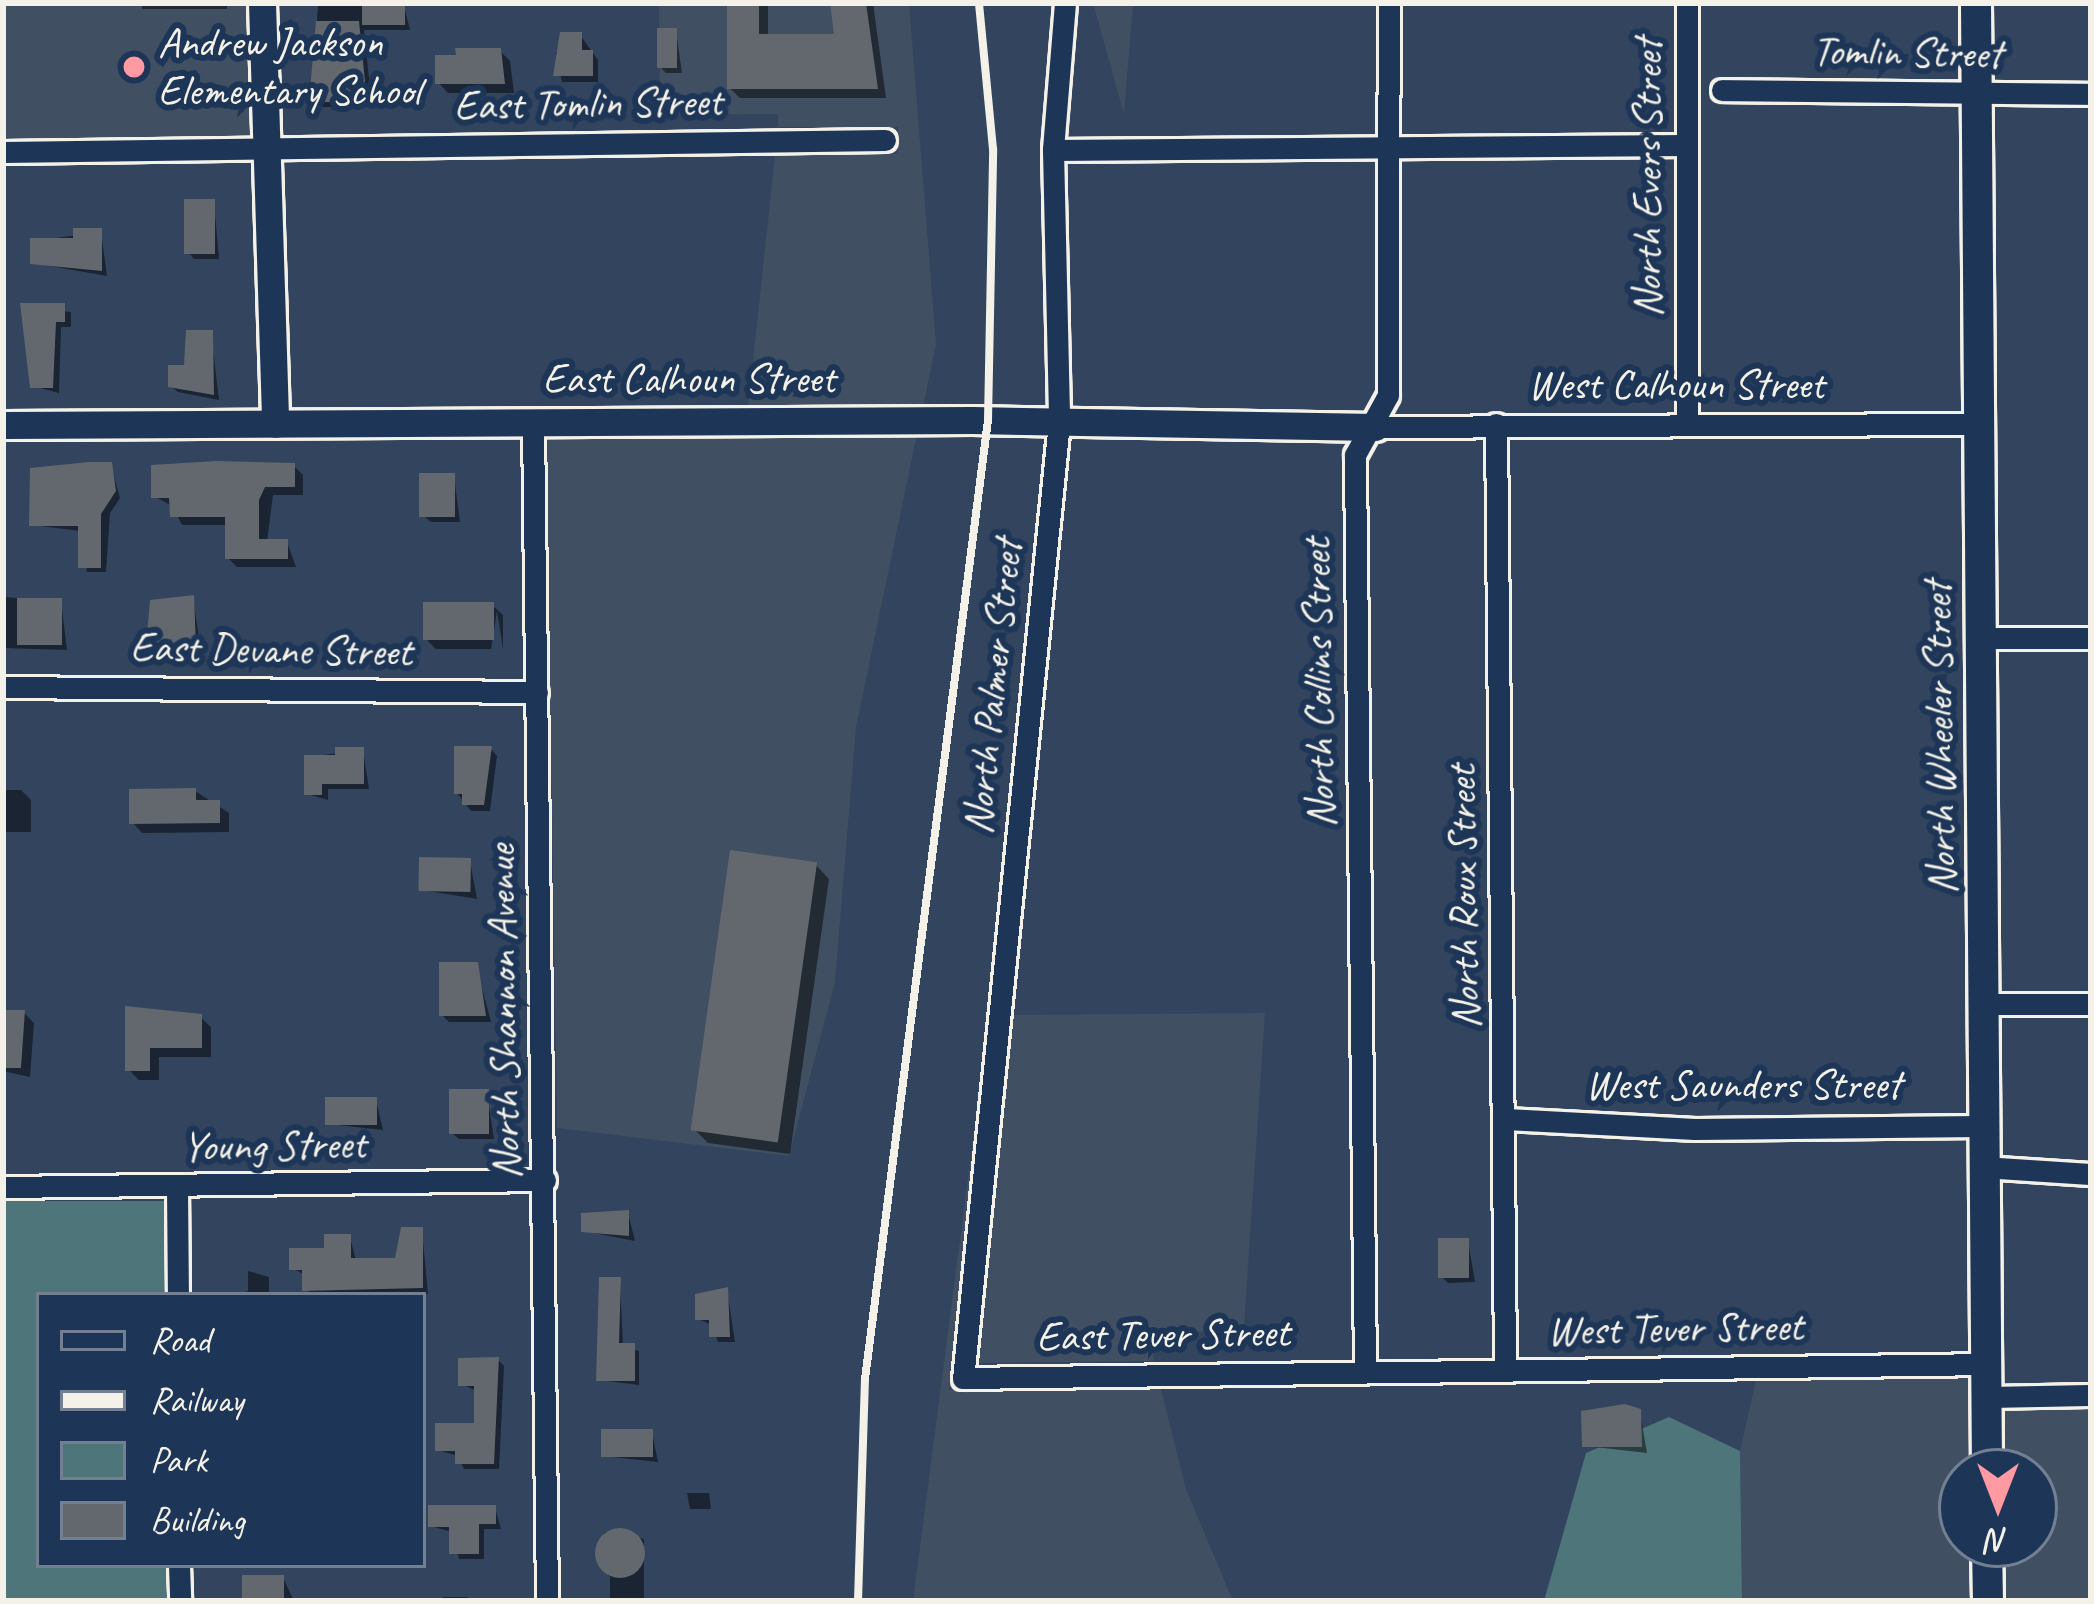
<!DOCTYPE html>
<style>
body{margin:0}
#map{position:relative;width:2094px;height:1604px;overflow:hidden;background:#32445e;font-family:Caveat,sans-serif}
div>[style]{position:absolute}
[style*='--x']{left:calc(var(--x)*1px);top:calc(var(--y)*1px);width:calc(var(--w)*1px);rotate:calc(var(--a)*1deg)}
.built>*{inset:0;background:#404f62;transform-origin:0 0}
.green>*{inset:0;background:#4e767a}
.shadow>*{inset:0;background:#0007;transform-origin:0 0}
.building>*{inset:0;background:#62686d;transform-origin:0 0}
.round{border-radius:50%}
.roads{filter:drop-shadow(3px 0 #f4f1e8) drop-shadow(-3px 0 #f4f1e8) drop-shadow(0 3px #f4f1e8) drop-shadow(0 -3px #f4f1e8)}
.minor>*{height:21px;margin:-10.5px;padding:0 10.5px;transform-origin:10.5px;border-radius:10.5px;background:#1d3557}
.tertiary>*{height:27px;margin:-13.5px;padding:0 13.5px;transform-origin:13.5px;border-radius:13.5px;background:#1d3557}
.secondary>*{height:30px;margin:-15px;padding:0 15px;transform-origin:15px;border-radius:15px;background:#1d3557}
.rail>*{height:8px;margin:-4px;padding:0 4px;transform-origin:4px;border-radius:4px;background:#f4f1e8}
.dots>*{width:33px;height:33px;translate:-50% -50%;box-sizing:border-box;border:6px solid #1d3557;border-radius:50%}
span{translate:-50% -50%;white-space:nowrap;text-align:center;line-height:1.15;-webkit-text-stroke:12px #1d3557;paint-order:stroke}
.poi-label{font-size:42px;color:#f4f1e8}
.left{translate:0 -50%;text-align:left}
.street-label{font-size:42px;color:#f4f1e8}
.frame{position:absolute;inset:0;border:6px solid #f4f1e8;pointer-events:none}
.legend{position:absolute;left:36px;top:1292px;width:390px;height:276px;box-sizing:border-box;background:#1d3557;border:3px solid #738091;margin:0;padding:15px 21px;list-style:none;font-size:36px;color:#f4f1e8}
.legend li{display:flex;align-items:center;gap:24px;height:60px}
.legend b{width:60px;border:3px solid #738091}
.north{position:absolute;left:1938px;top:1448px;width:120px;height:120px;box-sizing:border-box;background:#1d3557;border:3px solid #738091;border-radius:50%;rotate:180deg;font-size:33px;font-weight:700;line-height:48px;text-align:center;color:#f4f1e8}
.north::after{content:'';display:block;margin:auto;width:42px;height:54px;background:#ff9aa2;clip-path:polygon(50% 0,100% 100%,50% 72%,0 100%)}
</style>
<div id="map">
<div class="built">
<i style="left:3px;top:3px;width:259px;height:148px"></i>
<i style="clip-path:polygon(659px 3px,909px 3px,936px 344px,923px 407px,748px 407px,775px 155px,897px 154px,898px 127px,778px 127px,778px 114px,660px 115px)"></i>
<i style="clip-path:polygon(1093px 3px,1133px 3px,1124px 114px)"></i>
<i style="clip-path:polygon(917px 434px,856px 727px,835px 982px,789px 1156px,557px 1128px,546px 435px)"></i>
<i style="clip-path:polygon(1265px 1013px,1244px 1326px,1150px 1338px,1154px 1361px,976px 1363px,1014px 1015px)"></i>
<i style="clip-path:polygon(976px 1117px,949px 1390px,1161px 1389px,1186px 1489px,1233px 1601px,913px 1601px)"></i>
<i style="clip-path:polygon(1974px 1378px,1975px 1472px,1962px 1472px,1962px 1544px,1975px 1544px,1976px 1601px,1742px 1601px,1740px 1451px,1756px 1380px)"></i>
<i style="clip-path:polygon(2091px 1409px,2091px 1601px,2000px 1601px,2000px 1544px,2034px 1544px,2034px 1472px,1999px 1472px,1999px 1411px)"></i>
</div>
<div class="green">
<i style="clip-path:polygon(3px 1201px,165px 1201px,166px 1295px,39px 1295px,39px 1565px,167px 1565px,167px 1601px,3px 1601px)"></i>
<i style="clip-path:polygon(1669px 1417px,1740px 1451px,1742px 1601px,1544px 1601px,1586px 1453px)"></i>
</div>
<div class="shadow">
<i style="left:142px;top:3px;width:85px;height:6px"></i>
<i style="clip-path:polygon(347px 3px,404px 6px,410px 30px,364px 30px,372px 107px,318px 107px,312px 101px,318px 4px,311px 3px)"></i>
<i style="clip-path:polygon(730px 3px,768px 3px,768px 38px,838px 38px,834px 3px,873px 3px,886px 98px,740px 98px,730px 88px)"></i>
<i style="clip-path:polygon(676px 31px,682px 73px,666px 73px,660px 67px)"></i>
<i style="clip-path:polygon(580px 35px,598px 60px,598px 82px,562px 82px,556px 53px)"></i>
<i style="clip-path:polygon(500px 51px,510px 61px,514px 93px,448px 93px,438px 82px)"></i>
<i style="clip-path:polygon(214px 202px,219px 259px,194px 259px,188px 252px)"></i>
<i style="clip-path:polygon(101px 232px,107px 276px,33px 263px,33px 241px)"></i>
<i style="clip-path:polygon(23px 306px,71px 312px,71px 327px,61px 327px,59px 393px,32px 386px)"></i>
<i style="clip-path:polygon(211px 333px,219px 400px,178px 392px,171px 386px)"></i>
<i style="clip-path:polygon(111px 465px,120px 498px,110px 513px,106px 572px,87px 572px,81px 531px,32px 525px)"></i>
<i style="clip-path:polygon(294px 466px,303px 475px,303px 495px,273px 495px,267px 542px,287px 542px,296px 567px,237px 567px,228px 558px,228px 525px,182px 525px,172px 506px,154px 496px)"></i>
<i style="clip-path:polygon(454px 476px,460px 522px,431px 522px,424px 516px)"></i>
<i style="clip-path:polygon(3px 597px,61px 601px,67px 650px,3px 648px)"></i>
<i style="clip-path:polygon(193px 598px,201px 651px,156px 653px,149px 646px)"></i>
<i style="clip-path:polygon(492px 605px,503px 615px,503px 649px,497px 611px,491px 649px,436px 649px,426px 639px)"></i>
<i style="clip-path:polygon(491px 749px,497px 756px,490px 811px,471px 811px,457px 793px)"></i>
<i style="clip-path:polygon(363px 750px,369px 789px,328px 789px,328px 800px,307px 794px,307px 757px)"></i>
<i style="clip-path:polygon(3px 790px,21px 790px,31px 800px,31px 832px,3px 832px)"></i>
<i style="clip-path:polygon(195px 791px,229px 813px,229px 832px,142px 833px,132px 822px)"></i>
<i style="clip-path:polygon(470px 861px,477px 899px,422px 890px)"></i>
<i style="clip-path:polygon(815px 864px,829px 879px,790px 1154px,708px 1143px,694px 1129px)"></i>
<i style="clip-path:polygon(476px 965px,491px 1022px,449px 1022px,442px 1015px)"></i>
<i style="clip-path:polygon(128px 1010px,200px 1017px,211px 1027px,211px 1057px,159px 1057px,159px 1080px,139px 1080px,128px 1069px)"></i>
<i style="clip-path:polygon(3px 1013px,24px 1013px,34px 1023px,30px 1077px,3px 1071px)"></i>
<i style="clip-path:polygon(487px 1092px,494px 1139px,459px 1139px,452px 1133px)"></i>
<i style="clip-path:polygon(376px 1100px,383px 1130px,328px 1124px)"></i>
<i style="clip-path:polygon(628px 1213px,635px 1241px,584px 1231px)"></i>
<i style="clip-path:polygon(422px 1230px,428px 1294px,310px 1295px,305px 1275px,292px 1268px,350px 1237px,356px 1261px,397px 1261px)"></i>
<i style="clip-path:polygon(1468px 1241px,1475px 1282px,1448px 1283px,1441px 1276px)"></i>
<i style="clip-path:polygon(248px 1271px,269px 1277px,269px 1295px,235px 1295px,248px 1291px)"></i>
<i style="clip-path:polygon(620px 1280px,623px 1346px,639px 1351px,639px 1385px,599px 1380px)"></i>
<i style="clip-path:polygon(727px 1290px,735px 1342px,718px 1342px,712px 1325px,698px 1319px)"></i>
<i style="clip-path:polygon(498px 1360px,504px 1366px,499px 1469px,464px 1469px,458px 1456px,438px 1450px,477px 1426px,477px 1391px,461px 1384px)"></i>
<i style="clip-path:polygon(1640px 1412px,1647px 1453px,1585px 1446px)"></i>
<i style="clip-path:polygon(652px 1432px,658px 1462px,604px 1456px)"></i>
<i style="clip-path:polygon(687px 1493px,709px 1493px,711px 1509px,690px 1509px)"></i>
<i style="clip-path:polygon(495px 1508px,501px 1529px,484px 1529px,484px 1559px,459px 1559px,452px 1532px,430px 1526px)"></i>
<i style="clip-path:polygon(605px 1532px,644px 1539px,644px 1601px,610px 1601px,610px 1577px,600px 1564px)"></i>
<i style="clip-path:polygon(283px 1578px,294px 1601px,244px 1601px)"></i>
<i style="clip-path:polygon(443px 1597px,467px 1597px,471px 1601px,443px 1601px)"></i>
</div>
<div class="building">
<i style="left:362px;top:3px;width:43px;height:22px"></i>
<i style="clip-path:polygon(727px 3px,759px 3px,759px 34px,834px 34px,830px 3px,866px 3px,878px 89px,727px 89px)"></i>
<i style="clip-path:polygon(316px 21px,359px 21px,367px 102px,309px 102px)"></i>
<i style="left:657px;top:28px;width:20px;height:40px"></i>
<i style="clip-path:polygon(560px 32px,582px 32px,582px 50px,593px 50px,593px 76px,553px 76px)"></i>
<i style="clip-path:polygon(455px 48px,501px 48px,505px 84px,435px 84px,435px 55px,456px 55px)"></i>
<i style="left:184px;top:199px;width:31px;height:55px"></i>
<i style="clip-path:polygon(73px 228px,102px 228px,102px 271px,30px 264px,30px 238px,73px 238px)"></i>
<i style="clip-path:polygon(20px 303px,65px 303px,65px 322px,56px 322px,53px 388px,30px 388px)"></i>
<i style="clip-path:polygon(186px 330px,213px 330px,214px 395px,168px 387px,168px 365px,184px 365px)"></i>
<i style="clip-path:polygon(216px 461px,295px 463px,295px 487px,265px 487px,259px 500px,259px 539px,288px 539px,288px 559px,225px 559px,225px 517px,170px 517px,169px 498px,151px 498px,151px 465px)"></i>
<i style="clip-path:polygon(89px 462px,112px 462px,116px 491px,101px 514px,101px 568px,78px 568px,78px 526px,29px 526px,30px 468px)"></i>
<i style="left:455px;top:473px;width:44px;height:36px;rotate:90deg"></i>
<i style="clip-path:polygon(194px 595px,196px 646px,146px 648px,150px 600px)"></i>
<i style="left:17px;top:598px;width:45px;height:47px"></i>
<i style="left:423px;top:602px;width:71px;height:38px"></i>
<i style="clip-path:polygon(454px 746px,492px 746px,484px 805px,462px 805px,462px 794px,454px 794px)"></i>
<i style="clip-path:polygon(335px 747px,364px 747px,364px 784px,322px 784px,322px 795px,304px 795px,304px 755px,335px 755px)"></i>
<i style="clip-path:polygon(196px 788px,196px 800px,220px 800px,220px 823px,129px 824px,129px 789px)"></i>
<i style="left:730px;top:850px;width:88px;height:283px;rotate:8deg"></i>
<i style="left:419px;top:857px;width:52px;height:34px;rotate:1deg"></i>
<i style="clip-path:polygon(439px 962px,478px 962px,486px 1016px,439px 1016px)"></i>
<i style="clip-path:polygon(125px 1006px,202px 1014px,202px 1048px,150px 1048px,150px 1071px,125px 1071px)"></i>
<i style="clip-path:polygon(3px 1010px,25px 1010px,21px 1068px,3px 1068px)"></i>
<i style="left:449px;top:1089px;width:40px;height:45px"></i>
<i style="left:325px;top:1097px;width:52px;height:28px"></i>
<i style="clip-path:polygon(629px 1210px,629px 1236px,581px 1232px,581px 1213px)"></i>
<i style="clip-path:polygon(401px 1227px,423px 1227px,423px 1288px,302px 1291px,302px 1270px,289px 1270px,289px 1248px,324px 1248px,324px 1234px,351px 1234px,351px 1258px,395px 1258px)"></i>
<i style="left:1438px;top:1238px;width:31px;height:40px"></i>
<i style="clip-path:polygon(599px 1277px,621px 1277px,619px 1343px,635px 1343px,635px 1381px,596px 1381px)"></i>
<i style="clip-path:polygon(728px 1287px,730px 1337px,709px 1337px,709px 1320px,695px 1320px,695px 1294px)"></i>
<i style="clip-path:polygon(499px 1357px,494px 1464px,455px 1464px,455px 1451px,435px 1451px,435px 1423px,474px 1423px,474px 1386px,458px 1386px,458px 1358px)"></i>
<i style="clip-path:polygon(1625px 1404px,1641px 1409px,1642px 1447px,1582px 1447px,1581px 1411px)"></i>
<i style="left:601px;top:1429px;width:52px;height:28px"></i>
<i style="clip-path:polygon(428px 1505px,496px 1505px,496px 1524px,479px 1524px,479px 1554px,449px 1554px,449px 1527px,428px 1527px)"></i>
<i class="round" style="left:595px;top:1528px;width:50px;height:50px"></i>
<i style="left:242px;top:1575px;width:42px;height:26px"></i>
</div>
<div class="roads">
<div class="minor">
<i style="--x:1065;--y:3;--w:147;--a:94.7"></i>
<i style="--x:1053;--y:150;--w:272;--a:88.7"></i>
<i style="--x:1059;--y:422;--w:961;--a:95.73"></i>
<i style="--x:963;--y:1378;--w:1023;--a:-0.78"></i>
<i style="--x:1722;--y:90;--w:369;--a:0.6"></i>
<i style="--x:1053;--y:150;--w:634;--a:-0.45"></i>
<i style="--x:3;--y:152;--w:882;--a:-0.78"></i>
<i style="--x:533;--y:421;--w:1180;--a:89.32"></i>
<i style="--x:1496;--y:424;--w:946;--a:89.45"></i>
<i style="--x:1687;--y:424;--w:421;--a:-90"></i>
<i style="--x:1375;--y:427;--w:602;--a:-0.29"></i>
<i style="--x:1980;--y:638;--w:111;--a:0"></i>
<i style="--x:3;--y:687;--w:534;--a:0.54"></i>
<i style="--x:1985;--y:1004;--w:106;--a:0"></i>
<i style="--x:1506;--y:1119;--w:189;--a:3"></i>
<i style="--x:1695;--y:1129;--w:285;--a:-0.6"></i>
<i style="--x:1982;--y:1167;--w:109;--a:3.7"></i>
<i style="--x:3;--y:1187;--w:542;--a:-0.74"></i>
<i style="--x:177;--y:1187;--w:108;--a:89.5"></i>
<i style="--x:1365;--y:1371;--w:916;--a:-90.63"></i>
<i style="--x:1355;--y:455;--w:68;--a:-61.2"></i>
<i style="--x:1388;--y:395;--w:392;--a:-89.9"></i>
<i style="--x:1987;--y:1397;--w:104;--a:-1.1"></i>
<i style="--x:179;--y:1565;--w:36;--a:88"></i>
</div>
<div class="tertiary">
<i style="--x:262;--y:3;--w:421;--a:88.2"></i>
<i style="--x:3;--y:425;--w:969;--a:-0.3"></i>
<i style="--x:972;--y:420;--w:403;--a:1"></i>
</div>
<div class="secondary">
<i style="--x:1976;--y:3;--w:1469;--a:89.57"></i>
<i style="--x:1987;--y:1544;--w:57;--a:89"></i>
</div>
</div>
<div class="rail">
<i style="--x:858;--y:1601;--w:222;--a:-88.2"></i>
<i style="--x:865;--y:1379;--w:967;--a:-82.69"></i>
<i style="--x:988;--y:420;--w:271;--a:-88.9"></i>
<i style="--x:993;--y:149;--w:147;--a:-95.5"></i>
</div>
<div class="dots">
<i style="left:134px;top:67px;background:#ff9aa2"></i>
</div>
<div class="poi-label">
<span class="left" style="left:158px;top:67px">Andrew Jackson<br>Elementary School</span>
</div>
<div class="street-label">
<span style="left:1907px;top:53px;rotate:1deg">Tomlin Street</span>
<span style="left:588px;top:104px;rotate:-1deg">East Tomlin Street</span>
<span style="left:1648px;top:178px;rotate:-90deg">North Evers Street</span>
<span style="left:689px;top:379px">East Calhoun Street</span>
<span style="left:1676px;top:385px">West Calhoun Street</span>
<span style="left:271px;top:650px;rotate:1deg">East Devane Street</span>
<span style="left:1319px;top:683px;rotate:-91deg">North Collins Street</span>
<span style="left:993px;top:687px;rotate:-84deg">North Palmer Street</span>
<span style="left:1940px;top:738px;rotate:-91deg">North Wheeler Street</span>
<span style="left:1464px;top:897px;rotate:-91deg">North Roux Street</span>
<span style="left:504px;top:1012px;rotate:-91deg">North Shannon Avenue</span>
<span style="left:1743px;top:1085px">West Saunders Street</span>
<span style="left:274px;top:1146px;rotate:-1deg">Young Street</span>
<span style="left:1675px;top:1329px;rotate:-1deg">West Tever Street</span>
<span style="left:1163px;top:1335px;rotate:-1deg">East Tever Street</span>
</div>
<div class="frame"></div>
<ul class="legend">
<li><b style="height:15px;background:#1d3557"></b>Road</li>
<li><b style="height:15px;background:#f4f1e8"></b>Railway</li>
<li><b style="height:33px;background:#4e767a"></b>Park</li>
<li><b style="height:33px;background:#62686d"></b>Building</li>
</ul>
<div class="north">N</div>
</div>
